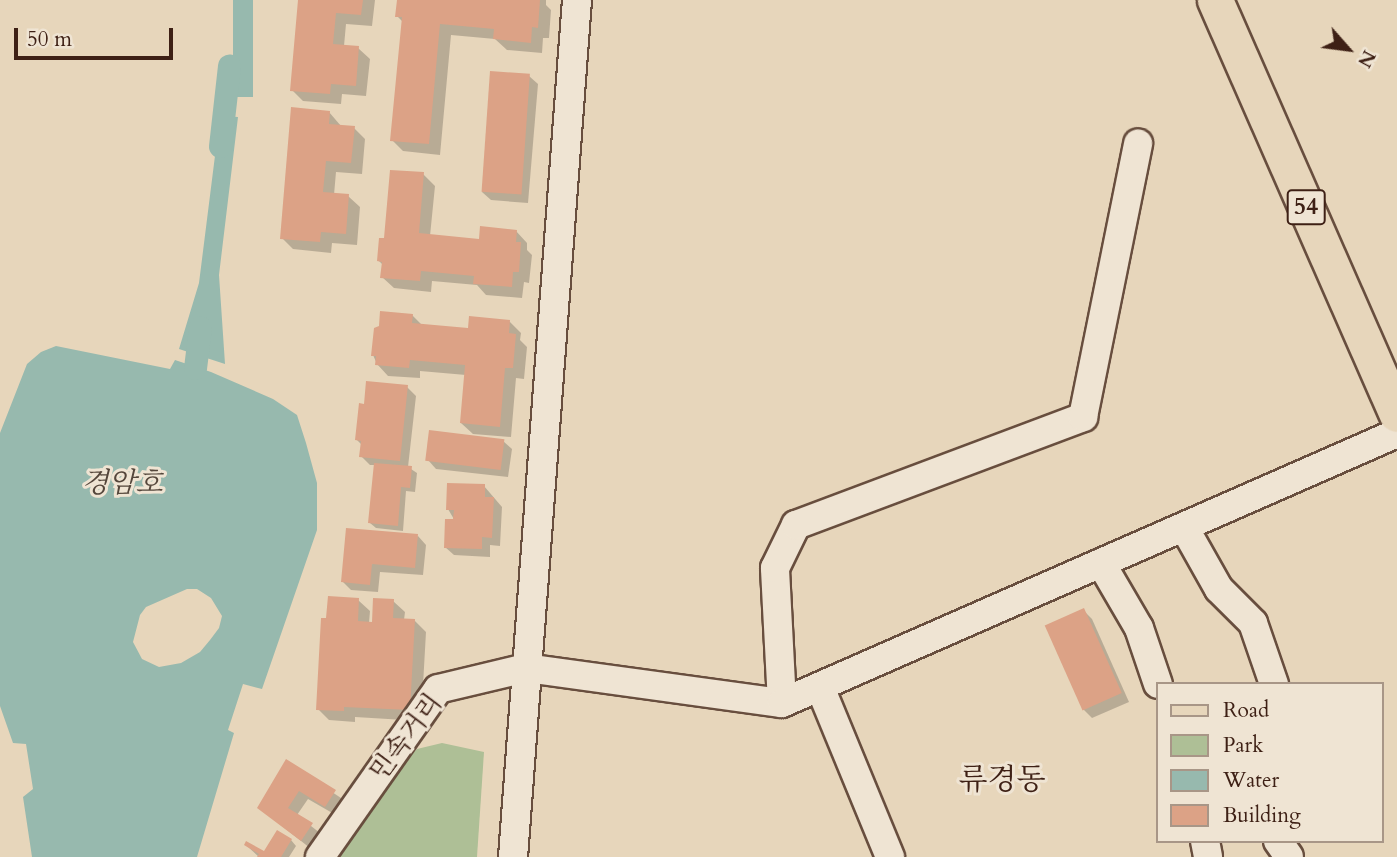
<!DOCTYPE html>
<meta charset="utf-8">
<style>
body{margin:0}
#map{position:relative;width:1397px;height:857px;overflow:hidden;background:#e7d6bb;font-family:Cardo,"Noto Serif KR",serif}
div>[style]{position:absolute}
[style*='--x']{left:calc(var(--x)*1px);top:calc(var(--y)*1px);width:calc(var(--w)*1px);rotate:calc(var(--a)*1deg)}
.green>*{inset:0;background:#aebf96}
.water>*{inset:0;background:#97b9ae;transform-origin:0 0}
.shadow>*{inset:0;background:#0003}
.canal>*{height:23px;margin:-11.5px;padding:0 11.5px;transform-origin:11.5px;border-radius:11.5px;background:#97b9ae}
.building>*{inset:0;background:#dca286;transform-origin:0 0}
.roads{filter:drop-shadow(2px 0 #684e3e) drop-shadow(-2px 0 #684e3e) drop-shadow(0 2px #684e3e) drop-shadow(0 -2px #684e3e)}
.minor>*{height:28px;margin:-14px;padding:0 14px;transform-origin:14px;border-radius:14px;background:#efe4d3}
.major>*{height:35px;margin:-17.5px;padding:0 17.5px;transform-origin:17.5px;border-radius:17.5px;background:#e7d6bb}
span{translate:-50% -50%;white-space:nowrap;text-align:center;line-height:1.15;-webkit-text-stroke:6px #efe4d3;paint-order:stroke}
.shield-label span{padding:2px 5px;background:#efe4d3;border:2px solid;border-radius:5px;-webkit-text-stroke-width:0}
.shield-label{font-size:24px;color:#3e2015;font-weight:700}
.street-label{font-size:26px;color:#3e2015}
.water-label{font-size:28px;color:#54463b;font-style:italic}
.quarter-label{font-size:30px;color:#3e2015}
.legend{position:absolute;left:1156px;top:682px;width:228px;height:161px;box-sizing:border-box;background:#efe4d3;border:2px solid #a89687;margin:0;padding:9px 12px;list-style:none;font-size:21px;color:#3e2015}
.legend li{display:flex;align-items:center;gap:14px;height:35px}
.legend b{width:35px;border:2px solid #a89687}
.north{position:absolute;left:1313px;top:14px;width:70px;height:70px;-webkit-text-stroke:5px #efe4d3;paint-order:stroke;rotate:118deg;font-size:19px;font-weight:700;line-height:28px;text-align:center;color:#3e2015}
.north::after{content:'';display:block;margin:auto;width:24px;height:32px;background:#3e2015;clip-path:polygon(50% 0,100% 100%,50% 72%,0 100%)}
.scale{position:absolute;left:14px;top:28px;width:159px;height:32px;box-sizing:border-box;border:4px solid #3e2015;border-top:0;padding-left:9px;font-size:21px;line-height:24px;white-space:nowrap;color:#3e2015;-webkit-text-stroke:5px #efe4d3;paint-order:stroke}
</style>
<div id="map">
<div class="green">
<i style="clip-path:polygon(442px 743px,484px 752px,477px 857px,336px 857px,385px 782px,417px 749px)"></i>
</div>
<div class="water">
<i style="left:233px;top:0;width:20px;height:97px"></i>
<i style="clip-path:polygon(220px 116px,238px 117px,219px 275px,225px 364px,179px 349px,199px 283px)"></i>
<i style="clip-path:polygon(evenodd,56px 346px,170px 369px,175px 360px,211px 372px,273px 399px,297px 415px,306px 443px,317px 483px,317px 530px,262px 689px,243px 684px,228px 730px,234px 733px,197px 857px,32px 857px,23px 797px,33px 789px,26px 744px,13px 743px,0 706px,0 433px,27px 364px,41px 352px,56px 346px,197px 589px,211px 598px,222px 616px,219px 628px,210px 640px,200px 652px,181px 663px,159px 667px,142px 659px,133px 642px,140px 615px,146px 607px,187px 589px,197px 589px)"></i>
</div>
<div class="shadow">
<i style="clip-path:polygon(300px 0,375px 0,372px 26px,346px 24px,344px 46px,358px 48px,370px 59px,366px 96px,342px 94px,341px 104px,303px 101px,292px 90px)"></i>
<i style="clip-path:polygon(399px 0,546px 0,546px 5px,551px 10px,549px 38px,543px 38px,542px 53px,507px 50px,495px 39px,451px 35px,440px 155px,403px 151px,392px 140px,403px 22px,397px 16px)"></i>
<i style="clip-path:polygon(529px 76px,538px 84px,528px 203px,491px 200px,482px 192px)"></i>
<i style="clip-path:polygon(329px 112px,341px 126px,354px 128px,365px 139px,362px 174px,336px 172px,334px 195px,348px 196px,360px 207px,357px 245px,332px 243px,331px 253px,293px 249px,282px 238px)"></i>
<i style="clip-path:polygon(423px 174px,435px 186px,430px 236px,481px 240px,516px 231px,527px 243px,527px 250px,532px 255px,529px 283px,524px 282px,522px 298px,486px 295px,477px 285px,432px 281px,431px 292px,394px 288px,382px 277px,383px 265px,379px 261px,386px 240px)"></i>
<i style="clip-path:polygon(412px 315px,423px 326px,470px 330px,509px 321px,521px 333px,520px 340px,527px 347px,524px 379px,516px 378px,511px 437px,473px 434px,461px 423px,466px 375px,420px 371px,420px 378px,388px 376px,377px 364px,373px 355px)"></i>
<i style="clip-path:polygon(407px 387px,416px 396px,408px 467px,417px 473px,415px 492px,406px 491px,403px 531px,376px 528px,370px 523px,376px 465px,370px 465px,361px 456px,362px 445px,357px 440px,366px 405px)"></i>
<i style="clip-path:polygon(503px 441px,512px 449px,508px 477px,436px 469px,428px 460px)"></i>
<i style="clip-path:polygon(484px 486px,502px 507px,500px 546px,490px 545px,490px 557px,454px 555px,445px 547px,455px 521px,448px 509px)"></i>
<i style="clip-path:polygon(418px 536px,426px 545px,423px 575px,380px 572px,378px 592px,351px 590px,343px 582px)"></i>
<i style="clip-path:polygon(358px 600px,370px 611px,369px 623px,374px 624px,393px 601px,405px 612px,404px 620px,414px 620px,426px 632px,421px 721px,355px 717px,355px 722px,329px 720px,318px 709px)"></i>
<i style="clip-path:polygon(1083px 610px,1092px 619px,1129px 702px,1092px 718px,1084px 710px)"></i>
<i style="clip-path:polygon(287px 762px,344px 800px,334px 814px,308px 799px,297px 815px,320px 833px,310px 848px,259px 808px)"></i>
<i style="clip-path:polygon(291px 840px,296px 846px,289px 857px,259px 857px,246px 845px,265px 854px)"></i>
</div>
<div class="canal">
<i style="--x:220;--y:146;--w:81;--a:-83.6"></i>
<i style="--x:195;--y:368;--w:41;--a:-83"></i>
</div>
<div class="building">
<i style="clip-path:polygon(298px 0,363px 0,361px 15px,336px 13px,333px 44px,359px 46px,356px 86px,331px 84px,330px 94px,290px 91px)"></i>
<i style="clip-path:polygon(397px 0,540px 0,538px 28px,532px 27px,531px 43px,493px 39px,494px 29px,440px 24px,429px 144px,390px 141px,402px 17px,395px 17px)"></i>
<i style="left:490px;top:71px;width:40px;height:121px;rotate:4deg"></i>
<i style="clip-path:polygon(291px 107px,330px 111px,329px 124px,355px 126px,351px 163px,326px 161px,323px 192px,349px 194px,346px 234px,321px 232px,320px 242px,280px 239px)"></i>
<i style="clip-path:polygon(390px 170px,424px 172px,419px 233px,479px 239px,480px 226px,517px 230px,516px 242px,521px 242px,519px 272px,513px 272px,512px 287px,473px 284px,474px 276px,421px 271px,420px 281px,380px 278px,382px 262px,377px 261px,379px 238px,384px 238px)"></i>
<i style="clip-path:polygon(380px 311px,413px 314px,412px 323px,468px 328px,469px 316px,510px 320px,509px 333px,516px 334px,513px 368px,505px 368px,500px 427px,460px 423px,465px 365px,410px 360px,409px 368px,375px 365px,376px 356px,371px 356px,374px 328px,379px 326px)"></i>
<i style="clip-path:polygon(366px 381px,408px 385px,400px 461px,359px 457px,361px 441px,355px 440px,359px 403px,364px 404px)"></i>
<i style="left:429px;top:430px;width:76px;height:31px;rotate:7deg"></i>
<i style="clip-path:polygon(374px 463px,412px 466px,410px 488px,401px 487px,398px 526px,368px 523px)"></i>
<i style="clip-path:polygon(447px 483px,485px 484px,485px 497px,494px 497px,492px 538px,482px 537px,482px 549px,444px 548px,445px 519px,453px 519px,454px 510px,446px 510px)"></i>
<i style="clip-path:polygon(346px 528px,418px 534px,415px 568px,372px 564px,370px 585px,341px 582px)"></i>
<i style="clip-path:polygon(328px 596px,359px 598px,358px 621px,372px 622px,373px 598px,394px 599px,393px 618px,415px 619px,410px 710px,344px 707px,344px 711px,316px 710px,321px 618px,326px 618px)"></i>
<i style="left:1084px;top:608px;width:93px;height:43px;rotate:66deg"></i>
<i style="clip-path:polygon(286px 759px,336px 790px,325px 807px,299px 791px,288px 808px,313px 823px,301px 841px,257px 808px)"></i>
<i style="clip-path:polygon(277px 830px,292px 839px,281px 857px,257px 857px,259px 854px,244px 845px,246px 841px,264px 851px)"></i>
</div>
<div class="roads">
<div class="minor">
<i style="--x:1184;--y:527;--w:71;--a:60.6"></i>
<i style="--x:1219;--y:589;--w:48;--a:45"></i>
<i style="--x:1253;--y:623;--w:65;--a:71"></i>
<i style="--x:1101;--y:563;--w:75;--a:59.7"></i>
<i style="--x:1139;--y:628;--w:59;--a:71.3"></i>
<i style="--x:820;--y:687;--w:184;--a:67.6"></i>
<i style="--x:782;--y:703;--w:135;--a:-93"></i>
<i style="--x:775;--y:568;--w:48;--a:-64"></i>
<i style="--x:796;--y:525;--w:307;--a:-20.6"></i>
<i style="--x:1083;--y:417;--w:279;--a:-78.6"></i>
<i style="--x:1205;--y:841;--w:16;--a:79"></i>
<i style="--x:1278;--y:841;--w:19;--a:55"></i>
<i style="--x:320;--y:857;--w:205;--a:-54.9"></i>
<i style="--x:438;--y:689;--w:90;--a:-13.4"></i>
<i style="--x:526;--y:668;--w:258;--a:7.8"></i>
<i style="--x:782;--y:703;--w:672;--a:-23.7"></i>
<i style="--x:513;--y:857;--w:859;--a:-85.73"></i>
</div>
<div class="major">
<i style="--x:1215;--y:0;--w:452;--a:66.3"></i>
</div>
</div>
<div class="shield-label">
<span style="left:1306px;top:207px">54</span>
</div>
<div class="street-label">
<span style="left:406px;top:737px;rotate:-53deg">민속거리</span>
</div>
<div class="water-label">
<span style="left:122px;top:483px">경암호</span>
</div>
<div class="quarter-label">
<span style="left:1002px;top:780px">류경동</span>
</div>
<ul class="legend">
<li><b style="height:9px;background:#e7d6bb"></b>Road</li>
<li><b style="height:19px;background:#aebf96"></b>Park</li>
<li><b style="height:19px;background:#97b9ae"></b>Water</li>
<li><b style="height:19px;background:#dca286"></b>Building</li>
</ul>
<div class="north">N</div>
<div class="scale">50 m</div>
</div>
